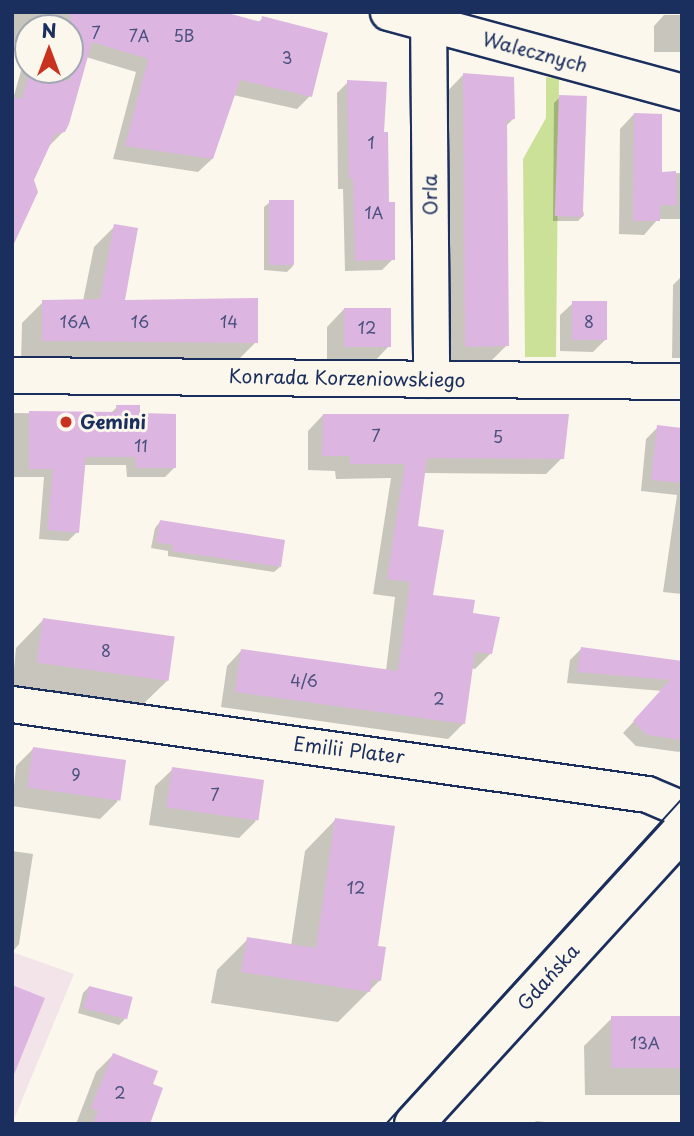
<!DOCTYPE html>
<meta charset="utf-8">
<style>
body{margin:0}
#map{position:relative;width:694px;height:1136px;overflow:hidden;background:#fbf7ec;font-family:"Playpen Sans",sans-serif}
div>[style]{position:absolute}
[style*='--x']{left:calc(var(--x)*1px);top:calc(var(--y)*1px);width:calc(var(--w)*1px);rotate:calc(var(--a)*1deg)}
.built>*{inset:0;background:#f2e4e8}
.green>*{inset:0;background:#cae197}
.shadow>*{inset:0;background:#0003}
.building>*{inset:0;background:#dcb6e0;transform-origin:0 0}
.roads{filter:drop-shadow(2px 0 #1b2f5e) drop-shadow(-2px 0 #1b2f5e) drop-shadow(0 2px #1b2f5e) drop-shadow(0 -2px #1b2f5e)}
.minor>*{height:35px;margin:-17.5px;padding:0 17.5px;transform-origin:17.5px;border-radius:17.5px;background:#fbf7ec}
.tertiary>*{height:38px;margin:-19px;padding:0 19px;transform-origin:19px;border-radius:19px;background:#fbf7ec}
.tram>*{height:2px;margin:-1px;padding:0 1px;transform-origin:1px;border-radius:1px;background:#1b2f5e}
.dots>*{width:19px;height:19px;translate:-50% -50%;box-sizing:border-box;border:4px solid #fbf7ec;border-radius:50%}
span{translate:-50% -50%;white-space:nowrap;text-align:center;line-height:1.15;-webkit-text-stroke:6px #fbf7ec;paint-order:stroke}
.number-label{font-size:16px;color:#4b517e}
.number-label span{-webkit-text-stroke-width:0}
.street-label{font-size:19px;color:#1b2f5e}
.poi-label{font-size:19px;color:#1b2f5e;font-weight:700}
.left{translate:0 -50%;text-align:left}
.frame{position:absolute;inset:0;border:14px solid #1b2f5e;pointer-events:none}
.north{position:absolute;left:14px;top:14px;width:70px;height:70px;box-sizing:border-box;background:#fbf7ec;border:2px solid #a1a7b3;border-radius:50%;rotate:0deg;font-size:19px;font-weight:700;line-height:28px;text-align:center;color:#1b2f5e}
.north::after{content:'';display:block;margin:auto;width:24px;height:32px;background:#c8321e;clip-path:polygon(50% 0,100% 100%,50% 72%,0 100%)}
</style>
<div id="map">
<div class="built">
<i style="clip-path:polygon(12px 952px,74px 974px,12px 1124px)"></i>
</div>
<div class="green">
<i style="clip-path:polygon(546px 77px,559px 79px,556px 357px,525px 357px,523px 159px,546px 118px)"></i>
</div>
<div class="shadow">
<i style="clip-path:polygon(evenodd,12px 12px,218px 12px,257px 23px,263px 18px,310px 96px,297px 109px,233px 95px,212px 159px,198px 172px,113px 159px,136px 72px,86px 57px,64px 131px,50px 145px,32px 180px,13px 99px,28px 46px,12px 42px,12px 12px,28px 28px,70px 28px,70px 70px,28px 70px,28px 28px)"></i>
<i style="clip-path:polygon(664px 15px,682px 15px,682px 52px,654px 52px,654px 26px)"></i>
<i style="clip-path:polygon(463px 75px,513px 119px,506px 126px,507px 345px,479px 373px,438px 374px,436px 103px)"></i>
<i style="clip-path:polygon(348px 82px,388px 204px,393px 259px,382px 270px,345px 271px,343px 189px,338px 189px,337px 93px)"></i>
<i style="clip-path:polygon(560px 97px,584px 215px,578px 221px,553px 221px,554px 103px)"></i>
<i style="clip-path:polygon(634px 114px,660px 174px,682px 173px,682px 219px,658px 219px,644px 235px,619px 234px,620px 129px)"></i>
<i style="clip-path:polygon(270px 202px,293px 266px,287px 272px,264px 270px,264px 207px)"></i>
<i style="clip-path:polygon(115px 226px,123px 301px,256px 342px,235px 363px,21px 362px,22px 323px,43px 302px,83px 301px,94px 247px)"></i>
<i style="clip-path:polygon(682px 276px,682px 358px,672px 358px,673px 285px)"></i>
<i style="clip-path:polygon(573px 303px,605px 340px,593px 352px,560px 351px,560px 315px)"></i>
<i style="clip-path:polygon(344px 309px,389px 346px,372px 364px,327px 364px,327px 327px)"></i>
<i style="clip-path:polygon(117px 407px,174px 468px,165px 477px,127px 477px,126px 465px,83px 465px,77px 532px,68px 541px,39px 539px,44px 477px,12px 477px,12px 413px,110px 414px)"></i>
<i style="clip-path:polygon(323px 415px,562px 458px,546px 474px,424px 473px,417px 527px,431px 597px,471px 615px,490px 654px,475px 669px,471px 668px,464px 723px,448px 739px,221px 707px,227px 666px,242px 650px,386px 671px,395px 597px,373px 594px,391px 478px,336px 479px,335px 471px,308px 470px,308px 431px)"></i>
<i style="clip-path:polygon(658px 427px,682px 430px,682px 594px,663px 592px,677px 495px,641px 491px,646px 439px)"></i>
<i style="clip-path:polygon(160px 522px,280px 567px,274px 572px,168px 556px,168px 551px,151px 548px,155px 528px)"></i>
<i style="clip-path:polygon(43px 620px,167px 681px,139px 708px,12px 690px,16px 648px)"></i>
<i style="clip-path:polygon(581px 649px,682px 665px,682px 749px,679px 752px,636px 746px,623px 733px,662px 691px,567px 683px,570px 660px)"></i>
<i style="clip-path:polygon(34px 748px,118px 801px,100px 819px,12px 806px,16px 766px)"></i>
<i style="clip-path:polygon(173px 769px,256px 821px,239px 838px,149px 825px,155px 786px)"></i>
<i style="clip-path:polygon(335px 820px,376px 947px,380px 980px,338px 1022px,211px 1003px,217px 970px,248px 939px,291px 946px,305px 851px)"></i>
<i style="clip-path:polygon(12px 851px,33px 854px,19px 944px,14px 950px)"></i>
<i style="clip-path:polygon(89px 987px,125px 1019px,119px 1025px,78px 1013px,83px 993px)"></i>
<i style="clip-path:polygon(612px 1018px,682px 1018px,682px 1095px,585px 1095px,584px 1046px)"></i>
<i style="clip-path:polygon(113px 1055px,150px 1085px,148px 1124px,76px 1124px,96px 1072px)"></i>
<i style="clip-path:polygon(536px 1121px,545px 1122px,547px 1124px,533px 1124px)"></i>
</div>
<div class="building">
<i style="clip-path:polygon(70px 12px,224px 12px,261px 22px,262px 16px,328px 33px,312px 97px,240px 80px,213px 159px,125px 146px,148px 59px,92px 42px,69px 124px,65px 132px,55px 134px,34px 180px,38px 192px,12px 248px,12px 97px,22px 99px,30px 70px,70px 81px)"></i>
<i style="clip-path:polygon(463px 73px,514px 77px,515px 119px,507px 120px,509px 346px,465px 347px)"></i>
<i style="clip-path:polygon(347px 80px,387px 82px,384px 132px,388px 132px,389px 202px,395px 202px,395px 260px,355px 261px,353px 179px,349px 178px)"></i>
<i style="left:559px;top:95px;width:28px;height:121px;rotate:2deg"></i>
<i style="clip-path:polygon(634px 113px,662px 114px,662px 172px,676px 171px,677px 205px,660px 205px,660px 221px,633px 221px)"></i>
<i style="left:269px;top:200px;width:25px;height:65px"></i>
<i style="clip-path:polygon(114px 224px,138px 228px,125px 300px,258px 298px,258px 343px,42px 341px,42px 300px,100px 299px)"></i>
<i style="left:572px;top:301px;width:35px;height:39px"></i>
<i style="left:344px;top:308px;width:47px;height:39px"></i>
<i style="clip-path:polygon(116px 405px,140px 405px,140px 413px,176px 414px,176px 468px,136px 468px,135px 457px,86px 457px,79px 533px,47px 530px,53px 469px,29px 469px,29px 411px,117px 412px)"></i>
<i style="clip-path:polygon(323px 414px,569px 414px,564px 459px,427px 458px,418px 526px,444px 530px,433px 595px,475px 600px,473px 613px,500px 617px,492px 654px,475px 652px,465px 724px,235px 692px,241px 649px,398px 671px,410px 582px,387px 579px,405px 464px,350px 464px,350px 456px,322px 456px)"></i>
<i style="clip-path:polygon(657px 425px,682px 428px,682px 483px,651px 480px)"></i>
<i style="clip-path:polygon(160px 520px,285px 540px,281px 567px,172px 551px,173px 545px,156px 542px)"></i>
<i style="left:43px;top:618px;width:133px;height:45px;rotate:8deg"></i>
<i style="clip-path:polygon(581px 647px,682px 661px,682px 740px,647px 735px,633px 721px,670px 680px,577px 672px)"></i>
<i style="left:33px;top:747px;width:94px;height:41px;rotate:8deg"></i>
<i style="left:172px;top:767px;width:93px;height:41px;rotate:8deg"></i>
<i style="clip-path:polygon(335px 818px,395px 826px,378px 946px,386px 947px,381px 981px,372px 979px,370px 992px,241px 972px,247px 937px,316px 948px)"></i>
<i style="clip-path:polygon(12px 985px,45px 998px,13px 1077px,12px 1077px)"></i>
<i style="left:89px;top:986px;width:45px;height:23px;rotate:14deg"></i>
<i style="left:682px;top:1016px;width:52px;height:71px;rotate:90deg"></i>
<i style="clip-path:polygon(113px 1053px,158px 1071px,153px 1084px,163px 1088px,150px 1124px,93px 1124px,98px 1111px,91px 1108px)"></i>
</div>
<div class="roads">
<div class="minor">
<i style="--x:388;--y:12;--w:305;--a:15.2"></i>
<i style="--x:428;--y:12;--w:367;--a:89.5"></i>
<i style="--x:12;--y:375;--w:670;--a:0.51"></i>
<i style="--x:12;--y:704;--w:641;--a:8.07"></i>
<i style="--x:647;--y:794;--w:38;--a:23"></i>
</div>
<div class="tertiary">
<i style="--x:414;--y:1124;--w:398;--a:-47.6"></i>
</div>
</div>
<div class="tram">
<i style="--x:386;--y:1124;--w:440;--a:-47.7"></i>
</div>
<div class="dots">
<i style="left:66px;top:422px;background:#c8321e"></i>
</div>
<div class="number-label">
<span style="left:96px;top:32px">7</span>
<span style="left:139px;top:35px">7A</span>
<span style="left:184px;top:35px">5B</span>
<span style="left:287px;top:57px">3</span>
<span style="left:371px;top:142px">1</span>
<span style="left:374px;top:212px">1A</span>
<span style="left:75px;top:321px">16A</span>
<span style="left:140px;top:321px">16</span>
<span style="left:229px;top:321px">14</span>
<span style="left:589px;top:321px">8</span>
<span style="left:367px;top:327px">12</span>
<span style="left:376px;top:435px">7</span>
<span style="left:498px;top:436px">5</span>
<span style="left:141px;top:445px">11</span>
<span style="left:106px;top:650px">8</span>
<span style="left:304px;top:680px">4/6</span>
<span style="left:439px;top:698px">2</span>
<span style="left:76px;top:774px">9</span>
<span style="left:215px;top:794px">7</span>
<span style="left:356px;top:887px">12</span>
<span style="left:645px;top:1042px">13A</span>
<span style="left:120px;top:1092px">2</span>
</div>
<div class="street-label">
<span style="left:535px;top:52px;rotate:15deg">Walecznych</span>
<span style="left:430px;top:195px;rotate:-91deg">Orla</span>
<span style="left:347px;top:378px;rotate:1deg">Konrada Korzeniowskiego</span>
<span style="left:349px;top:750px;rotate:7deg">Emilii Plater</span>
<span style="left:548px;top:977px;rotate:-48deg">Gdańska</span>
</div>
<div class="poi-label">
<span class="left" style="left:80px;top:422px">Gemini</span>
</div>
<div class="frame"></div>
<div class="north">N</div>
</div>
